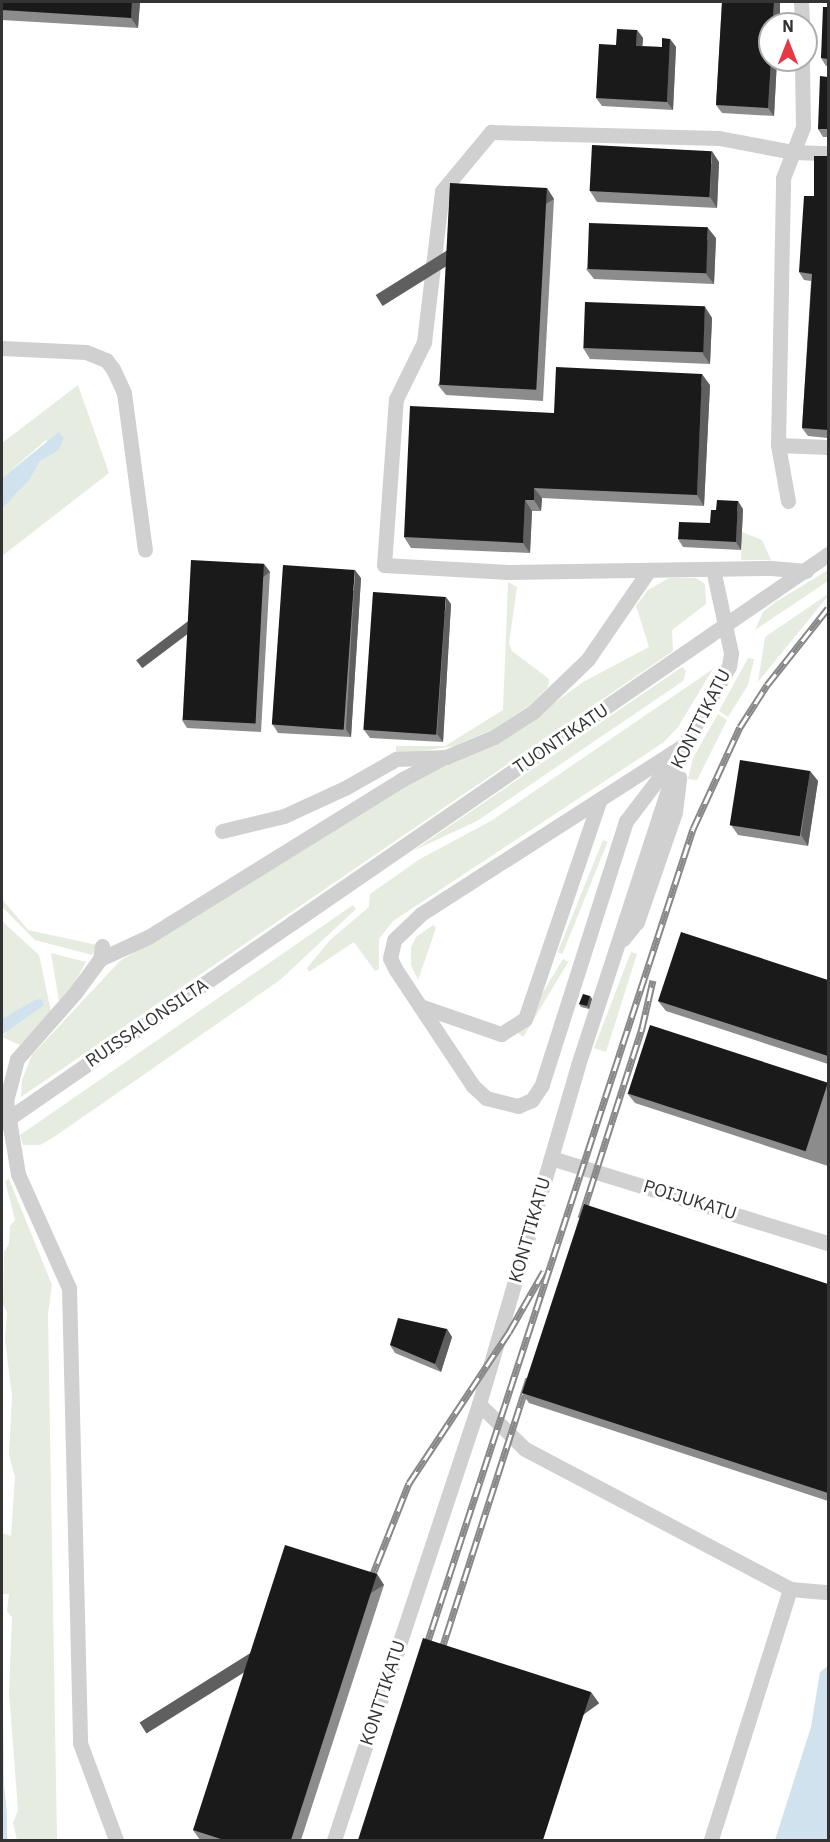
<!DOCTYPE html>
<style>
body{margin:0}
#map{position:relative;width:830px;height:1842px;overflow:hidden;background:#fff;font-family:"IBM Plex Sans",sans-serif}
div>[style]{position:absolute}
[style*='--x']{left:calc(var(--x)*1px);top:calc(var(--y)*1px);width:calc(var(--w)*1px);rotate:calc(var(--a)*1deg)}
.green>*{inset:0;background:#e6ecdf;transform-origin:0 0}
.water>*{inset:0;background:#cfe2ee}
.pier>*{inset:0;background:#fff}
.minor>*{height:15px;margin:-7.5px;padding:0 7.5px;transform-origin:7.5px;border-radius:7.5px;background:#d0d0d0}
.rail>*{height:7px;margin-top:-3.5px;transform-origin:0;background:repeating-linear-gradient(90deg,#fff 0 14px,#888 0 28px);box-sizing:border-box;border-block:2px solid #888}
.minor-bridge>*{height:15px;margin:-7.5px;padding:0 7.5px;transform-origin:7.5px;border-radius:7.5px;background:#d0d0d0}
.wall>*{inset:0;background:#8c8c8c}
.shaded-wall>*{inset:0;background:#5f5f5f;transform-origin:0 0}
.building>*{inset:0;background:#1a1a1a;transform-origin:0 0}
span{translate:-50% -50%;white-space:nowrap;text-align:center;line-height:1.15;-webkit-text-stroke:6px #fff;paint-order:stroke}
.street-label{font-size:18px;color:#333}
.frame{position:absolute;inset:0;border:3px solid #333;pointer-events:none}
.north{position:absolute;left:758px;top:12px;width:60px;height:60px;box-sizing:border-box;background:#fff;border:2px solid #adadad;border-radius:50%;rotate:0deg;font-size:16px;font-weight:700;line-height:24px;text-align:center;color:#333}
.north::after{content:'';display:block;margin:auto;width:21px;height:27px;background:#e63946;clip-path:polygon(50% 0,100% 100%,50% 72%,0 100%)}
</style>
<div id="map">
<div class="green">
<i style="clip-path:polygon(78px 385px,109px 473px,2px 556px,2px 509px,30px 479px,40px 461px,58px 451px,46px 440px,2px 478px,2px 443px)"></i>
<i style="clip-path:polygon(742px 532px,762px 540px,771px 560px,741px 560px)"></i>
<i style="clip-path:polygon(828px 570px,828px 581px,755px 630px,763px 612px,774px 603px)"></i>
<i style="clip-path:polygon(669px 578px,696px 578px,705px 584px,706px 604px,672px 630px,673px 651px,21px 1097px,22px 1080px,32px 1055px,120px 961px,373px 803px,453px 760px,508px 737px,583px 682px,649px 647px,636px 606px,648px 590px)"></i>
<i style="clip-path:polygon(508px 582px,517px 587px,509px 643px,512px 651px,549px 679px,548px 687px,530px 705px,496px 728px,454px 746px,396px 755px,396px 746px,445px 746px,503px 710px)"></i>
<i style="clip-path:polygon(828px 594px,828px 596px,758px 682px,765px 637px)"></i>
<i style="clip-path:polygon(748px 658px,754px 659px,748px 685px,728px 717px,719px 711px)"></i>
<i style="clip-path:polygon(682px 667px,686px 671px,683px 681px,477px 821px,413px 851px)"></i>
<i style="clip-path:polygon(713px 669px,678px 727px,664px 742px,393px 921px,379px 939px,379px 969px,375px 971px,354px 942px,309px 972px,307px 968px,330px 940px,369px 907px,370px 894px,420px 859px,491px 821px)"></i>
<i style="clip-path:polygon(718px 714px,727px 720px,697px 780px,688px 779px,693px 758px)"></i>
<i style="left:603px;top:840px;width:5px;height:121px;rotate:22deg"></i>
<i style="clip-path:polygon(2px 899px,28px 930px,97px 945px,92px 955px,35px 940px,2px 907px)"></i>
<i style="clip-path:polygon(353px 905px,356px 909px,280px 980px,54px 1137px,40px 1145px,23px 1145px,20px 1135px)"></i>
<i style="clip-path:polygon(2px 921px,39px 955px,51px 1011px,20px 1045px,2px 1037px,12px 1026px,10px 1014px,2px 1019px)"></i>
<i style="clip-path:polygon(433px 925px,436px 928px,418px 980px,411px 965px,411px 947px,416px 937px)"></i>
<i style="clip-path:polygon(631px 952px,637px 954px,606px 1052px,594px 1048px)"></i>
<i style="clip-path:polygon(51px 953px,86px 962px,69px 993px,59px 1001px)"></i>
<i style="left:563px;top:959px;width:6px;height:87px;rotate:31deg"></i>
<i style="clip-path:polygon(9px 1179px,52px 1285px,48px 1314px,57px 1840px,17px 1840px,13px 1823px,18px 1810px,9px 1692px,12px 1617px,7px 1611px,9px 1594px,2px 1594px,2px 1527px,2px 1533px,11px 1536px,15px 1477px,9px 1455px,12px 1396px,5px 1340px,7px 1313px,3px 1304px,4px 1252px,9px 1244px,10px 1226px,15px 1220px,5px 1181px)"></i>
</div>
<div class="water">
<i style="clip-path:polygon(59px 432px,64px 438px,58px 451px,40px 461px,30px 479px,2px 509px,2px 478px)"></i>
<i style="clip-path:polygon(42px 999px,44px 1005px,2px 1035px,2px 1019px,35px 1000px)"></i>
<i style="clip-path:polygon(2px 1614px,6px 1708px,7px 1840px,2px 1840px)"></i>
<i style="clip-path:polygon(828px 1666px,828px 1840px,775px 1840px,811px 1727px,820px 1672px)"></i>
</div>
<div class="pier">
<i style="clip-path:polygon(2px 1611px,7px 1619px,10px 1840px,4px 1784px)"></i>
</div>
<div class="minor">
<i style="--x:801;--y:2;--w:22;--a:87"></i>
<i style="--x:2;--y:348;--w:84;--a:2.7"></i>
<i style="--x:86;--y:352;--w:22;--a:22"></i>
<i style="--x:106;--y:360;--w:11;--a:52"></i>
<i style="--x:113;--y:369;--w:26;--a:65"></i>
<i style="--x:124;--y:393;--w:158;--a:82.4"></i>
<i style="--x:778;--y:445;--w:50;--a:2.3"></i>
<i style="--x:788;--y:501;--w:57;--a:-100.1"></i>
<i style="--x:778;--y:445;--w:267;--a:-88.9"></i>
<i style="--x:783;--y:178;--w:55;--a:-68.6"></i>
<i style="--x:803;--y:127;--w:67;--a:-90.9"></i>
<i style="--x:806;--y:571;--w:38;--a:-175"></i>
<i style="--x:768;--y:568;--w:260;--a:179.1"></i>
<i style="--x:508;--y:572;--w:124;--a:-176.8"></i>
<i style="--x:384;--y:565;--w:166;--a:-85.9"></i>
<i style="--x:396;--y:399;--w:64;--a:-63.8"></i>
<i style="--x:424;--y:342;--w:152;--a:-83.2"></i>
<i style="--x:442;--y:191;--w:77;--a:-50.3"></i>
<i style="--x:491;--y:132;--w:228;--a:1.5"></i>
<i style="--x:719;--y:138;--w:75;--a:10.7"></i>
<i style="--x:793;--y:152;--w:35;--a:2"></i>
<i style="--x:684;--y:745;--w:96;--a:127.3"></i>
<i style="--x:626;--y:821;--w:277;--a:107.7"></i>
<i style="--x:542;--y:1085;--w:18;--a:124"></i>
<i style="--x:532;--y:1100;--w:15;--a:157"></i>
<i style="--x:518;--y:1106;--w:33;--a:-166"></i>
<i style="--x:486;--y:1098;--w:18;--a:-137"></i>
<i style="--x:473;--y:1086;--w:139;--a:-123.6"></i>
<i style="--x:396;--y:970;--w:13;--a:-117"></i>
<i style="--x:390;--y:958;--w:18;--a:-77"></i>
<i style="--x:394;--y:940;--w:37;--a:-44"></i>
<i style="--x:421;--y:914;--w:313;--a:-32.7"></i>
<i style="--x:222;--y:831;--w:64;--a:-13.6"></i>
<i style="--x:284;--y:816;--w:67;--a:-24.7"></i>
<i style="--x:345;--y:788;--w:59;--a:-29.6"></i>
<i style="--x:396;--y:759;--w:50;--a:-2.3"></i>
<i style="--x:446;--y:757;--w:52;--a:-22.6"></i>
<i style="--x:494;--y:737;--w:46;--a:-32.7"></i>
<i style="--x:533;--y:712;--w:76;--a:-43.9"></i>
<i style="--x:588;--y:659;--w:108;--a:-55.6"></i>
<i style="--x:292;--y:923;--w:651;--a:-34.54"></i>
<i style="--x:623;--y:939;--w:22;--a:-51"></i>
<i style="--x:637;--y:922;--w:116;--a:-70.9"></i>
<i style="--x:675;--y:812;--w:35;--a:-83"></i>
<i style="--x:102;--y:946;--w:13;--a:99"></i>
<i style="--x:100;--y:959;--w:42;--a:126.3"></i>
<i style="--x:75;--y:993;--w:88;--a:131.3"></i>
<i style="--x:17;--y:1059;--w:43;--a:104.7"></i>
<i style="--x:6;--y:1101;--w:74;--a:80.7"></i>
<i style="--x:18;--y:1174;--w:125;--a:65.9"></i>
<i style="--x:69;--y:1288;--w:455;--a:88.6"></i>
<i style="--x:80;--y:1743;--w:103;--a:69.6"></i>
<i style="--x:100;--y:959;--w:53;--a:-24.6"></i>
<i style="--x:148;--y:937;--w:300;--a:-31.8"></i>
<i style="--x:403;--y:779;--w:43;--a:-27.8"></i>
<i style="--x:420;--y:1006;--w:86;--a:19.1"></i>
<i style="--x:501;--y:1034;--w:28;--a:-32"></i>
<i style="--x:525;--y:1019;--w:232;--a:-71.2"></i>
<i style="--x:551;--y:1158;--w:290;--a:17.1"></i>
<i style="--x:479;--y:1404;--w:64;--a:44.4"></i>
<i style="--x:525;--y:1449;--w:300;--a:27.8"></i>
<i style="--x:790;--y:1589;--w:263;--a:107.5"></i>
<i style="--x:790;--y:1589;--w:38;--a:5"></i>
<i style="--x:334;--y:1840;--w:459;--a:-71.6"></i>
<i style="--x:479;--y:1404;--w:353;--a:-73.7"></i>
<i style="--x:578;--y:1065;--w:302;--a:-71.9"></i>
<i style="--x:672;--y:778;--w:35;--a:-70"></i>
<i style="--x:684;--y:745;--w:91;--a:-60.3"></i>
<i style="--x:729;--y:666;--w:13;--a:-81"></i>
<i style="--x:731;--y:653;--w:86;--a:-102.1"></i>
</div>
<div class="rail">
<i style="--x:581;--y:1218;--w:200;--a:-72.2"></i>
<i style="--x:642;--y:1028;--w:49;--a:-77.1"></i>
<i style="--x:367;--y:1589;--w:114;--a:-68.4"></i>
<i style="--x:409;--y:1483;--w:181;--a:-56.5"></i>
<i style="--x:509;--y:1332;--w:70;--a:-60.2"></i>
<i style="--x:423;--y:1656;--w:870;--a:-71.92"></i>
<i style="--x:693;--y:829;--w:112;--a:-65.3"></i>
<i style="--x:740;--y:727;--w:50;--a:-57.3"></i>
<i style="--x:767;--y:685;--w:98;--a:-51.6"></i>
<i style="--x:438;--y:1661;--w:297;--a:-72.2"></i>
</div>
<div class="minor-bridge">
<i style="--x:2;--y:1123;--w:352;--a:-34.6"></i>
</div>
<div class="wall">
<i style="clip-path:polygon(2px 2px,140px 2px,138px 28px,2px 20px)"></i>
<i style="clip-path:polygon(722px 2px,780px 2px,774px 116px,722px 113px,716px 105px)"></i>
<i style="clip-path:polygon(828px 7px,828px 66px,826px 66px,821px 58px)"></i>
<i style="clip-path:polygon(637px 30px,643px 38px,642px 46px,662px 47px,670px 39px,676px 47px,673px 110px,602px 106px,596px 98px,616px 45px)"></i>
<i style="clip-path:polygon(828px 77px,828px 137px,823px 137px,818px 129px)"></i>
<i style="clip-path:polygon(828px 156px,828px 438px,808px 436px,802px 428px,811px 281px,804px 280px,799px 272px,814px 196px)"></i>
<i style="clip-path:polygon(719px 162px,717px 208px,597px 202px,590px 191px)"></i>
<i style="clip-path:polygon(547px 188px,554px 199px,543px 401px,446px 395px,438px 385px)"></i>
<i style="clip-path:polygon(716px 238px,714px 284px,594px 279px,586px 269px)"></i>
<i style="clip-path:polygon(705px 307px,712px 318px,710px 364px,590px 359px,583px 348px)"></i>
<i style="clip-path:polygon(710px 385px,704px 506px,542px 498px,541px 511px,532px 511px,530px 553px,411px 548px,404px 537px,554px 413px)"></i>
<i style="clip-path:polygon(743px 509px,741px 550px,683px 547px,678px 539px)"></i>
<i style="clip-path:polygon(264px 564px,270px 572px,261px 732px,187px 728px,182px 720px)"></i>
<i style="clip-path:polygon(361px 578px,351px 737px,278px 733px,273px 725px)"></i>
<i style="clip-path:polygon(451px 604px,443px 742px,370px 738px,364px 730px)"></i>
<i style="clip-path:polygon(810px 771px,818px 781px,808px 846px,738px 835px,731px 825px)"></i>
<i style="clip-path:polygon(828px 980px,828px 1064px,666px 1011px,658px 1001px)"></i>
<i style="clip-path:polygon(590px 996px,592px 999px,589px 1009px,581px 1007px,579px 1004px)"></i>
<i style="clip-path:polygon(828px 1083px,828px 1166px,635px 1103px,627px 1093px)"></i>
<i style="clip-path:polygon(828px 1284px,828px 1501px,529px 1403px,522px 1393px)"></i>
<i style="clip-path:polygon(447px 1329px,452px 1337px,441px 1372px,395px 1353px,390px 1345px)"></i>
<i style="clip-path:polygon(377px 1574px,384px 1585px,301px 1840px,200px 1840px,193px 1830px)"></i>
</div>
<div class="shaded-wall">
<i style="clip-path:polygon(132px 2px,140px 2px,138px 28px,131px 18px)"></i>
<i style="left:774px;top:2px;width:6px;height:22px"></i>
<i style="clip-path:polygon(637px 30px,643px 38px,642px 54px,636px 46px)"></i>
<i style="clip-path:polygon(670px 39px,676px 47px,673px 110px,667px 102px)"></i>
<i style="clip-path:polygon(771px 60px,777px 60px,774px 116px,768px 108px)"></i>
<i style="clip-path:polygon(712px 151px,719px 162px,717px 208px,710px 197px)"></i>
<i style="left:547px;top:188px;width:13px;height:202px;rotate:58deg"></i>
<i style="clip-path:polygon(708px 228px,716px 238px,714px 284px,706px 274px)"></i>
<i style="clip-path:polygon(705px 307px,712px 318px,710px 364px,703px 354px)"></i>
<i style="clip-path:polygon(702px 374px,710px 385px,704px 506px,697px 495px)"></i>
<i style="clip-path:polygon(534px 488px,542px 498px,541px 511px,534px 500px)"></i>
<i style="clip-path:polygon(525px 500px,532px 511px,530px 553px,523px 543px)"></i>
<i style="clip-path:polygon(738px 501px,743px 509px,741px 550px,736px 542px)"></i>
<i style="left:264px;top:564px;width:10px;height:160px;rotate:53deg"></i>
<i style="clip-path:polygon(355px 570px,361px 578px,351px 737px,346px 729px)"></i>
<i style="clip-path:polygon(446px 597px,451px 604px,443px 742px,437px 734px)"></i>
<i style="clip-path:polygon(810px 771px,818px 781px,808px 846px,801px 835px)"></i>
<i style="clip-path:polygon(590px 996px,592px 999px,589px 1009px,587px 1006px)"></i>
<i style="clip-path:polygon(447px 1329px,452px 1337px,441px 1372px,435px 1364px)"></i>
<i style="left:377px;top:1574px;width:13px;height:280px;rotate:58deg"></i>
<i style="left:591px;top:1692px;width:14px;height:156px;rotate:54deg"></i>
</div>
<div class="building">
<i style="clip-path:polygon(2px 2px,132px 2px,131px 18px,2px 10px)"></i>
<i style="clip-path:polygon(722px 2px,774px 2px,773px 24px,770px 24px,770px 60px,771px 60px,768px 108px,716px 105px)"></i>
<i style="clip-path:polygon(823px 7px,828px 7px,828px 59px,821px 58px)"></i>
<i style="clip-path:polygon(617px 29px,637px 30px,636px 46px,662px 47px,662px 38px,670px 39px,667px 102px,596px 98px,599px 44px,616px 45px)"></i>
<i style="clip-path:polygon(820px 76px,828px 77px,828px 129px,818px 129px)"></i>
<i style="left:592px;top:145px;width:120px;height:46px;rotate:3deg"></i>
<i style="clip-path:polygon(814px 156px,828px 156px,828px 430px,802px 428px,812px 274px,799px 272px,804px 196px,814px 196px)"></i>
<i style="left:450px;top:183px;width:97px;height:202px;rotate:3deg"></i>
<i style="left:589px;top:223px;width:119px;height:46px;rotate:2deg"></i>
<i style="left:585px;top:302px;width:120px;height:46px;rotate:2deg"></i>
<i style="clip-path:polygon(556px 367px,702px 374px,697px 495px,534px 488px,534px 500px,525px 500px,523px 543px,404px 537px,410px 406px,554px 413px)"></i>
<i style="clip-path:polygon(717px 500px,738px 501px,736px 542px,678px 539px,679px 522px,710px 523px,711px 510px,716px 510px)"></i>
<i style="left:191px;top:560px;width:73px;height:160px;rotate:3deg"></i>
<i style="left:283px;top:565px;width:72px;height:160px;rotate:4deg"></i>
<i style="left:373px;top:592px;width:73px;height:138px;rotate:4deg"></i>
<i style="left:740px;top:760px;width:71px;height:66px;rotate:9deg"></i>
<i style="clip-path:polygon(681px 932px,828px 980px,828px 1056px,658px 1001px)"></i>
<i style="clip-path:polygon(583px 994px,590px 996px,587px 1006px,579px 1004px)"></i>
<i style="left:650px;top:1025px;width:187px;height:72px;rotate:18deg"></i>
<i style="clip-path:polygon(584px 1204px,828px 1284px,828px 1493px,522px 1393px)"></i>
<i style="clip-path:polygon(398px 1318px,447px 1329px,435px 1364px,390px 1345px)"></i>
<i style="clip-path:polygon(285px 1545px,377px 1574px,291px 1840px,224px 1840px,193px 1830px)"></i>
<i style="clip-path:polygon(423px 1638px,591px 1692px,543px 1840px,358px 1840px)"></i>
</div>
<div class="street-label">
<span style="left:701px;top:719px;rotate:-63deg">KONTTIKATU</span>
<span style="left:561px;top:739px;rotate:-34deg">TUONTIKATU</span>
<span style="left:147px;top:1023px;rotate:-34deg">RUISSALONSILTA</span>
<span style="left:690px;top:1200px;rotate:17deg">POIJUKATU</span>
<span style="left:530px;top:1230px;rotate:-74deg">KONTTIKATU</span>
<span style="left:383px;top:1693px;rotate:-72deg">KONTTIKATU</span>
</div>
<div class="frame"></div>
<div class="north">N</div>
</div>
